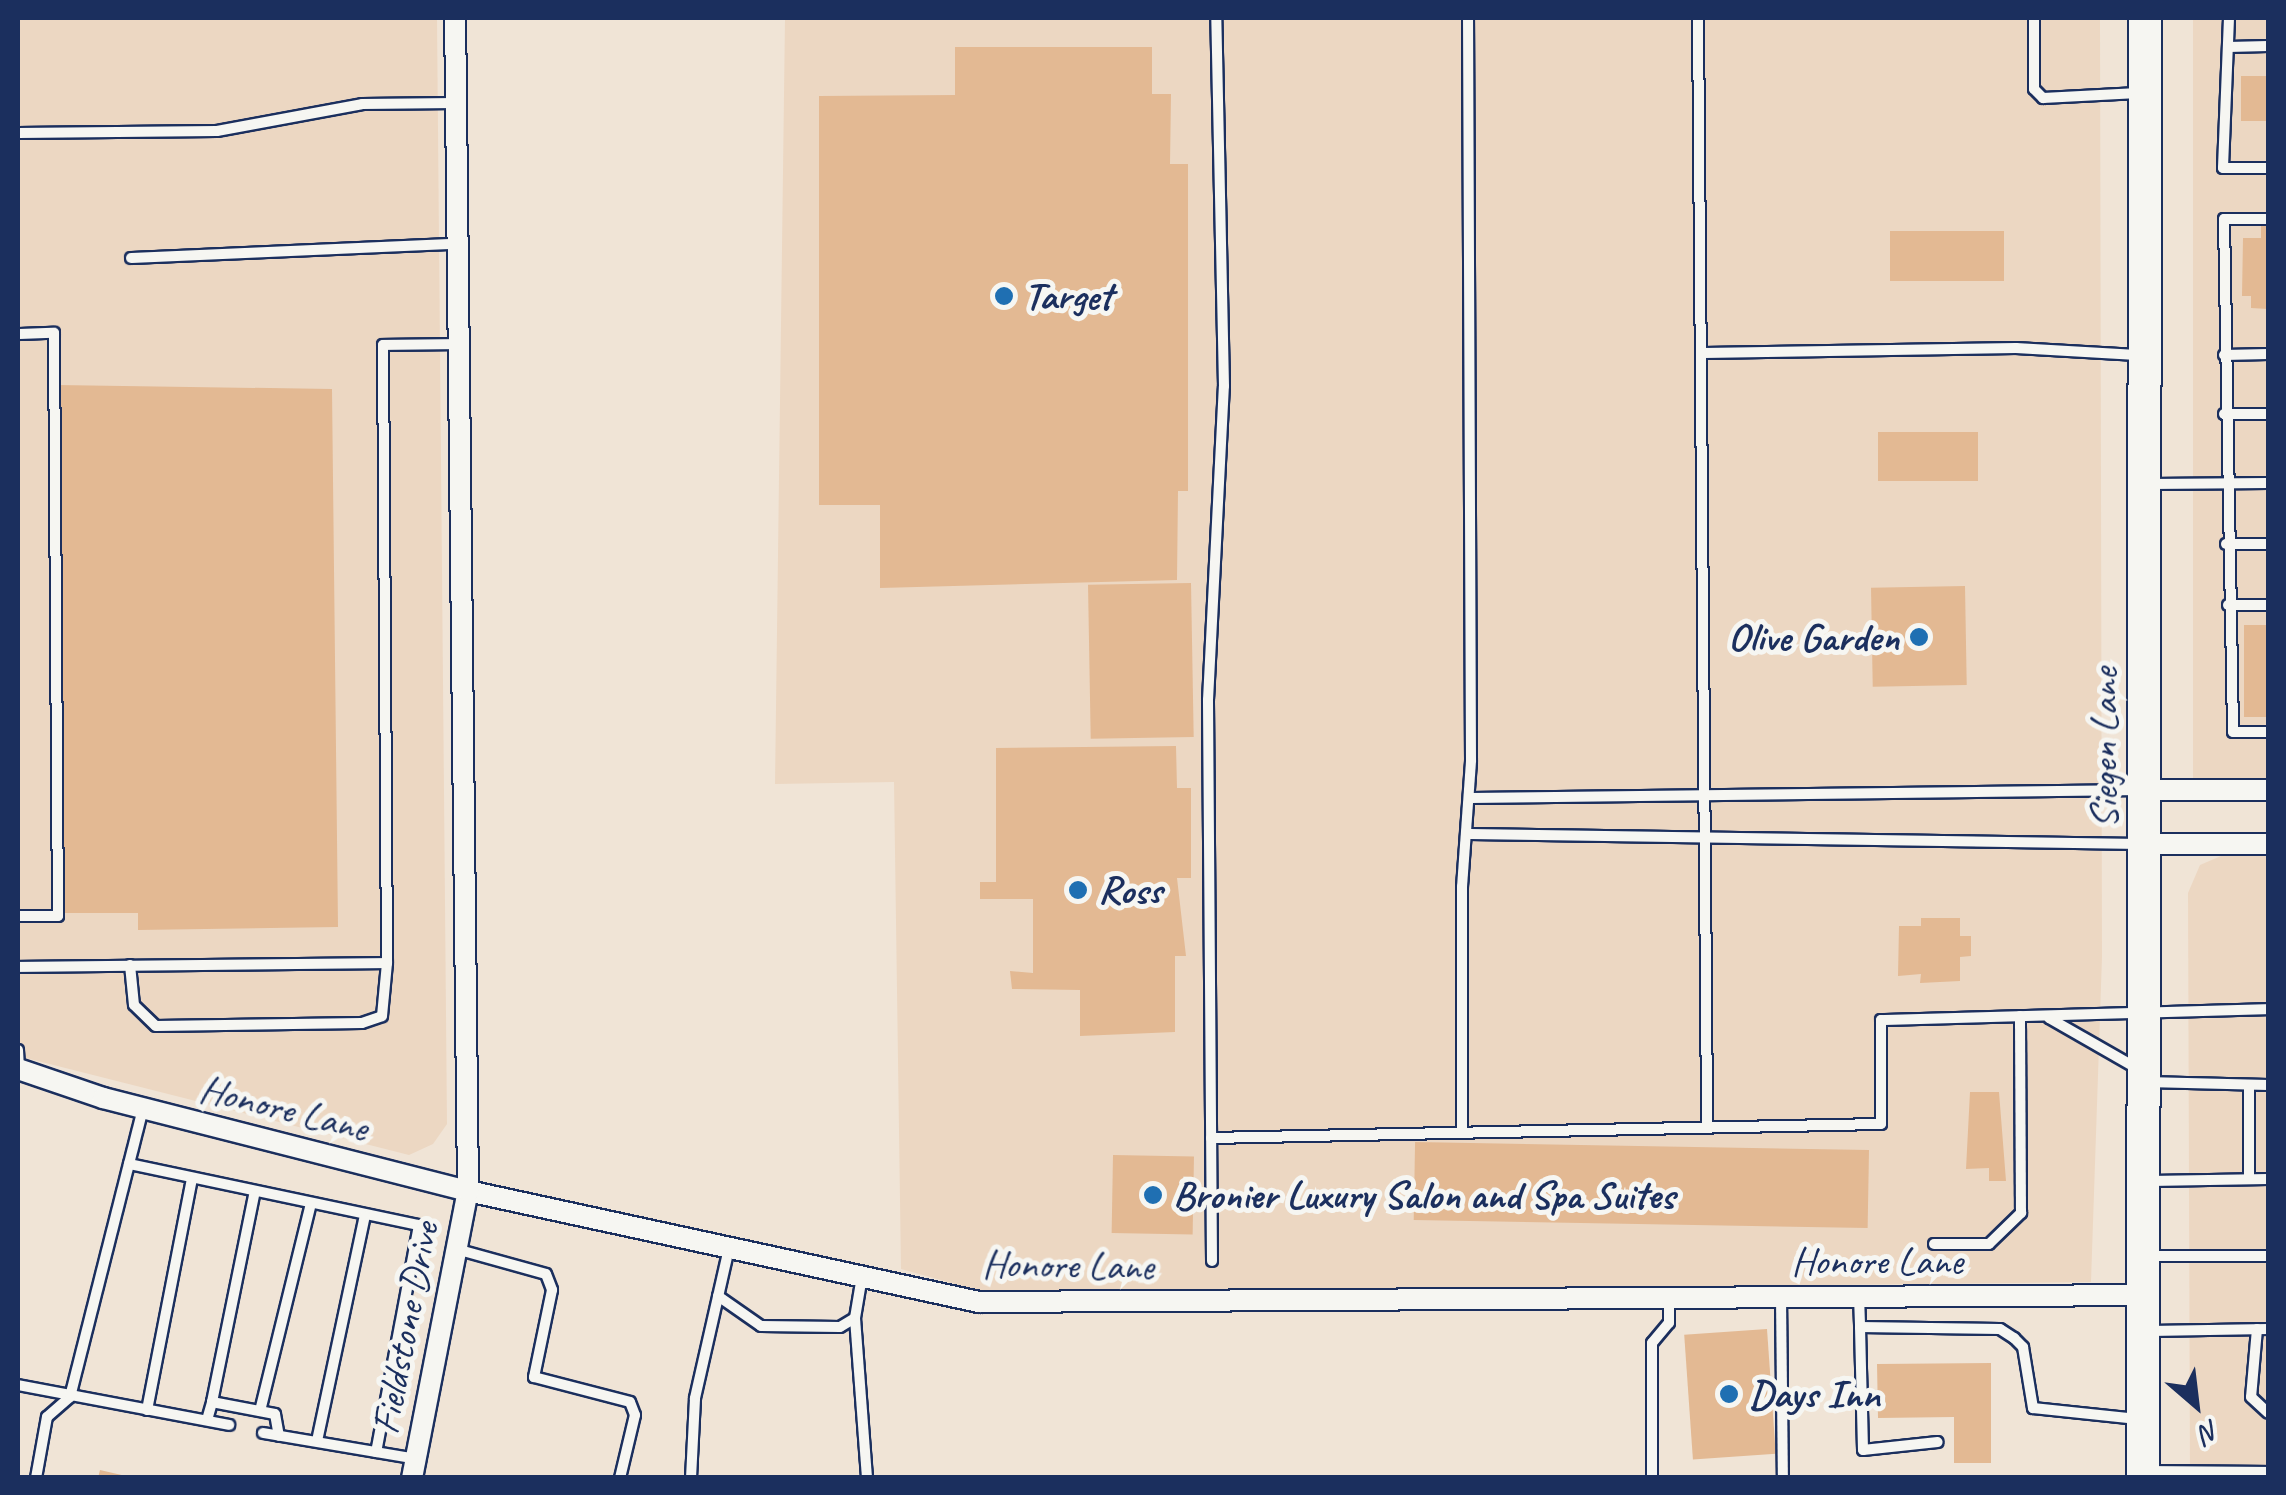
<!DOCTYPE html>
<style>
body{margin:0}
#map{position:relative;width:2286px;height:1495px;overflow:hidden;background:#f0e4d6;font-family:Caveat,sans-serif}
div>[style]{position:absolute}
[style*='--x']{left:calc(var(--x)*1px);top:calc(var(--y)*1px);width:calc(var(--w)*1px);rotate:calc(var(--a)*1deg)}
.built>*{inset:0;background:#ecd7c2;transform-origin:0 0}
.building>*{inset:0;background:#e3b993;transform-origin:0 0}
.roads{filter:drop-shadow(2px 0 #1b2f5e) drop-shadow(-2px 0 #1b2f5e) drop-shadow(0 2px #1b2f5e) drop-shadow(0 -2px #1b2f5e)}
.service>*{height:10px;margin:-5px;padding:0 5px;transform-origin:5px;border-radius:5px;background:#f6f6f2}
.minor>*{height:20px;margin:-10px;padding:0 10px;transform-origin:10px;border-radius:10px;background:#f6f6f2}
.primary>*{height:32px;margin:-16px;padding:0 16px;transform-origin:16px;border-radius:16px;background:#f6f6f2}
.dots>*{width:28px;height:28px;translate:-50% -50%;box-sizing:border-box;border:5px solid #f6f6f2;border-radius:50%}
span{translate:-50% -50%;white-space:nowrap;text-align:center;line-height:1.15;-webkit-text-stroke:10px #f6f6f2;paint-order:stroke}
.poi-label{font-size:40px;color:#1b2f5e;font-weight:700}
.left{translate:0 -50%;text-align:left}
.right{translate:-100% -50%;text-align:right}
.street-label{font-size:40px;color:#1b2f5e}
.frame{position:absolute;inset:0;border:20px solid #1b2f5e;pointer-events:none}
.north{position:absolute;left:2146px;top:1355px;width:100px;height:100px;-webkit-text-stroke:8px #f6f6f2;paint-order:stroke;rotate:152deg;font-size:28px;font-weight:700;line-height:40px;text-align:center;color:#1b2f5e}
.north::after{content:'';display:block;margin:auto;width:35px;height:45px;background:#1b2f5e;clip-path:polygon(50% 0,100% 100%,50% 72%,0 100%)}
</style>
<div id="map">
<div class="built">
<i style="clip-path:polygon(18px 18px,437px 18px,447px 1124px,433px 1144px,409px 1155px,18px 1056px)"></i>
<i style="clip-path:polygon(785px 18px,2100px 18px,2102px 957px,2091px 1282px,1043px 1294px,977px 1290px,901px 1269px,894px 782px,775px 784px)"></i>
<i style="left:2193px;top:18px;width:75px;height:763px"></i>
<i style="clip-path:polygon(2221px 856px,2268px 856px,2268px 1477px,2190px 1478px,2188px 893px,2200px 865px)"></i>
</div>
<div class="building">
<i style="clip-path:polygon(955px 47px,1152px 47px,1152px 94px,1171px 94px,1170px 164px,1188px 164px,1188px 491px,1178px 491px,1177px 580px,880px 588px,880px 505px,819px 505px,819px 96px,955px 95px)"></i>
<i style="left:2268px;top:76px;width:45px;height:27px;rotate:90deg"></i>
<i style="clip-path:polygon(2261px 225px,2268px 225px,2268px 309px,2251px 308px,2251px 296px,2242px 296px,2243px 238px,2261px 238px)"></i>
<i style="left:2004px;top:231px;width:50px;height:114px;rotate:90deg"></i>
<i style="clip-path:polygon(57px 385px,332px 389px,338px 927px,138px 930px,138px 913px,64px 913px)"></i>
<i style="left:1978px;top:432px;width:49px;height:100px;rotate:90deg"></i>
<i style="left:1191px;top:583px;width:154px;height:103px;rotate:89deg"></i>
<i style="left:1965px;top:586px;width:99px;height:94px;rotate:89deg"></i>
<i style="left:2244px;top:625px;width:24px;height:92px"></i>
<i style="clip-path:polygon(1176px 746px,1177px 788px,1191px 788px,1191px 878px,1177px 878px,1186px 956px,1175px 956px,1175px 1032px,1080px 1036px,1080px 990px,1012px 989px,1010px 971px,1033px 973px,1033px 899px,980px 899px,980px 882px,996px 882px,996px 748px)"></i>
<i style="clip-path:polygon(1921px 918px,1960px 918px,1960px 936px,1971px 936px,1971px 956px,1960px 957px,1960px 981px,1920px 983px,1921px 974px,1898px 976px,1899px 926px,1921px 926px)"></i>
<i style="clip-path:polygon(1970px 1092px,1999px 1092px,2006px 1181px,1989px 1181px,1989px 1168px,1966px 1169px)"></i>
<i style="left:1869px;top:1150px;width:78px;height:454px;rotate:91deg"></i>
<i style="left:1113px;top:1155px;width:81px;height:78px;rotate:1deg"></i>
<i style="left:1767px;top:1329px;width:125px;height:83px;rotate:86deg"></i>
<i style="clip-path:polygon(1991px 1363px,1991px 1463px,1954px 1463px,1954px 1417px,1878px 1418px,1877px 1364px)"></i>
<i style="clip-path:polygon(100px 1470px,126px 1476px,126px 1478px,98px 1478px)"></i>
</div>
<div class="roads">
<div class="service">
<i style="--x:1698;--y:18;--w:1108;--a:89.53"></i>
<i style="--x:2034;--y:18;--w:71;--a:90"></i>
<i style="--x:2034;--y:89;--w:13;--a:45"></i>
<i style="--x:2043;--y:98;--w:95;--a:-3"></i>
<i style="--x:2229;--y:18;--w:150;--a:92.3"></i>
<i style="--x:2223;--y:168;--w:45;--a:0"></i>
<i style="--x:2228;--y:47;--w:40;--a:-1.4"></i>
<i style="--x:18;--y:133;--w:199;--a:-0.6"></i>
<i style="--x:217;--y:131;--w:147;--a:-10.5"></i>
<i style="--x:362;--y:104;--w:93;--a:-0.6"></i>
<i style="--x:2268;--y:219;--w:44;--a:180"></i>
<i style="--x:2224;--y:219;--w:513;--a:88.99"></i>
<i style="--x:2233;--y:732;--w:35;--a:0"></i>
<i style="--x:131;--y:258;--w:325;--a:-2.5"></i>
<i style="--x:18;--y:334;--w:36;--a:-2"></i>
<i style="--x:54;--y:333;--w:583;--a:89.61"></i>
<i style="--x:58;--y:916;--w:40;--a:180"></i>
<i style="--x:1704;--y:353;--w:312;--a:-0.9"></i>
<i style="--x:2016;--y:348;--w:121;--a:3.3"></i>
<i style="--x:2224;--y:355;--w:44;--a:-1.3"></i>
<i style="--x:2224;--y:414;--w:44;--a:0"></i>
<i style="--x:2151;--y:484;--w:117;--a:-0.5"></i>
<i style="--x:2226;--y:544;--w:42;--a:0"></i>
<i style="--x:2228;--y:605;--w:40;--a:0"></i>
<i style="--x:1471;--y:798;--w:671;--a:-0.68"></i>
<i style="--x:1470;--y:834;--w:671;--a:0.85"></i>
<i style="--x:130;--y:965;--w:40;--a:84.3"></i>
<i style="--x:134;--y:1005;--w:30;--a:44"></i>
<i style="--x:156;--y:1026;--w:206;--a:-0.8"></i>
<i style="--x:362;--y:1023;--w:21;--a:-19"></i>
<i style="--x:382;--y:1016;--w:53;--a:-84.6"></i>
<i style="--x:18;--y:967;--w:369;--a:-0.6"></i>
<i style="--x:387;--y:963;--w:618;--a:-90.37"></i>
<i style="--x:383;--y:345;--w:74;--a:-0.8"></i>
<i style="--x:2049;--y:1018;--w:103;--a:29.8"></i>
<i style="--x:18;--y:1050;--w:19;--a:87"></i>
<i style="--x:2146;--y:1082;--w:122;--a:1.4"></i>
<i style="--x:1462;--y:1129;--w:242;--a:-90"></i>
<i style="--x:1462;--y:887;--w:127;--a:-85.9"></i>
<i style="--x:1471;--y:760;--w:742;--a:-90.23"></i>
<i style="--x:1211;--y:1138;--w:670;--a:-1.2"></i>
<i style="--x:1881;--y:1124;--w:104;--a:-90"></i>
<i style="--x:1881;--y:1020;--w:387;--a:-1.6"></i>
<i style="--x:129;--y:1164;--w:296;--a:11.9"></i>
<i style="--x:419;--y:1225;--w:231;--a:100.7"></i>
<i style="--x:2249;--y:1179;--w:94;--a:-90"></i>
<i style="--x:2150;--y:1181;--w:118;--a:-1"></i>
<i style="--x:1934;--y:1244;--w:55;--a:0"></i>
<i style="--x:1989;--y:1244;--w:45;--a:-44.1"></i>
<i style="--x:2021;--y:1213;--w:197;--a:-90.3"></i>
<i style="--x:456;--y:1249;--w:93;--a:15.5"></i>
<i style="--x:546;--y:1274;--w:17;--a:69"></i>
<i style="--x:552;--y:1290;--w:89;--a:101.7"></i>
<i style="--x:534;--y:1377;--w:99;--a:14.6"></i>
<i style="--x:630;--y:1402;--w:14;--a:69"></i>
<i style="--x:635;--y:1415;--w:65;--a:103.4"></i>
<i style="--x:2150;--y:1256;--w:118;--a:0"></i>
<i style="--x:1212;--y:1261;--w:561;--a:-90.41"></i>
<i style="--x:1208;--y:700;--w:314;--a:-87.1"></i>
<i style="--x:1224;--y:386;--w:368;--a:-91.2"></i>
<i style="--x:718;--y:1296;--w:52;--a:34.9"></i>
<i style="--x:761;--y:1326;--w:79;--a:0.7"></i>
<i style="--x:840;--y:1327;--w:17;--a:-31"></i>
<i style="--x:855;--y:1318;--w:43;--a:-80.5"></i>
<i style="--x:1859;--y:1296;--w:31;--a:88"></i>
<i style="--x:1860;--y:1327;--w:140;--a:0.8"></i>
<i style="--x:2000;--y:1329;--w:17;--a:33"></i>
<i style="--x:2014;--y:1338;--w:13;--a:45"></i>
<i style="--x:2023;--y:1347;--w:62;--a:80.7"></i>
<i style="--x:2033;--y:1408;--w:105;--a:6"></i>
<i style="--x:1781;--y:1297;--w:181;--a:89.4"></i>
<i style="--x:855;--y:1318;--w:160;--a:85.7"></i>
<i style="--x:1860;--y:1327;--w:123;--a:88.6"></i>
<i style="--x:1863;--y:1450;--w:75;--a:-6.1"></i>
<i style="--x:2257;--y:1329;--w:68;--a:95"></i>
<i style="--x:2251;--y:1397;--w:23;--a:43"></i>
<i style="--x:2150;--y:1331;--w:118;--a:-1"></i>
<i style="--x:18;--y:1385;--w:215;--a:10.7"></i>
<i style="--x:212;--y:1402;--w:215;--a:-78.5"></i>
<i style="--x:147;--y:1410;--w:236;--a:-79"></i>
<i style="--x:260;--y:1411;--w:214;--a:-76.2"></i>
<i style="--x:207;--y:1420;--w:19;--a:-74"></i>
<i style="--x:212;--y:1402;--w:64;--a:10.8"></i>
<i style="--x:275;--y:1414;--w:22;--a:80"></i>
<i style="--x:263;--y:1433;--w:155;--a:9.6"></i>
<i style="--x:317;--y:1441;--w:230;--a:-78"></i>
<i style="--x:2149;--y:1471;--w:119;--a:0.5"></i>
<i style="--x:36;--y:1478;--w:62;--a:-79.8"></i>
<i style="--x:47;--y:1417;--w:30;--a:-41"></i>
<i style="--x:70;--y:1397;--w:297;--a:-75.8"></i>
<i style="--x:691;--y:1478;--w:80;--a:-87.1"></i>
<i style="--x:695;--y:1398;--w:154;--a:-77.2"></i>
<i style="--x:1652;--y:1478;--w:135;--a:-90"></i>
<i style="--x:1652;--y:1343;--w:26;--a:-50"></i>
<i style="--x:1669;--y:1323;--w:25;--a:-90"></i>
</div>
<div class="minor">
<i style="--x:2148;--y:790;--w:120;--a:0"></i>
<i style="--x:2147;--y:844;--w:121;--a:0"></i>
<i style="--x:18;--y:1069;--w:90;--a:18.8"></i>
<i style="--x:103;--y:1098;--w:377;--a:14.3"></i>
<i style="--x:468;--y:1191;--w:523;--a:12.26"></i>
<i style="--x:979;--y:1302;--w:1167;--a:-0.34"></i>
<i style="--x:412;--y:1478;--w:292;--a:-79"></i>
<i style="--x:468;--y:1191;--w:1173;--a:-90.63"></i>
</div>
<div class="primary">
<i style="--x:2143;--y:1478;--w:1460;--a:-89.92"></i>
</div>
</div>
<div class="dots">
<i style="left:1004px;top:296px;background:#1f6fb2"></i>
<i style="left:1919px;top:637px;background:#1f6fb2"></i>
<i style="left:1078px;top:890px;background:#1f6fb2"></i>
<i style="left:1153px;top:1195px;background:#1f6fb2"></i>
<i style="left:1729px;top:1394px;background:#1f6fb2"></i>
</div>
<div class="poi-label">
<span class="left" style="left:1024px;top:296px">Target</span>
<span class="right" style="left:1899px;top:637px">Olive Garden</span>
<span class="left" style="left:1098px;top:890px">Ross</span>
<span class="left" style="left:1173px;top:1195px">Bronier Luxury Salon and Spa Suites</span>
<span class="left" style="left:1749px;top:1394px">Days Inn</span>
</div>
<div class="street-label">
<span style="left:2104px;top:748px;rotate:-90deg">Siegen Lane</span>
<span style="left:284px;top:1108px;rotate:14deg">Honore Lane</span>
<span style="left:1877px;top:1261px">Honore Lane</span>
<span style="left:1068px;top:1265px;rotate:1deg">Honore Lane</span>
<span style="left:405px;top:1328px;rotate:-79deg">Fieldstone Drive</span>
</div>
<div class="frame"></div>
<div class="north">N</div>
</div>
